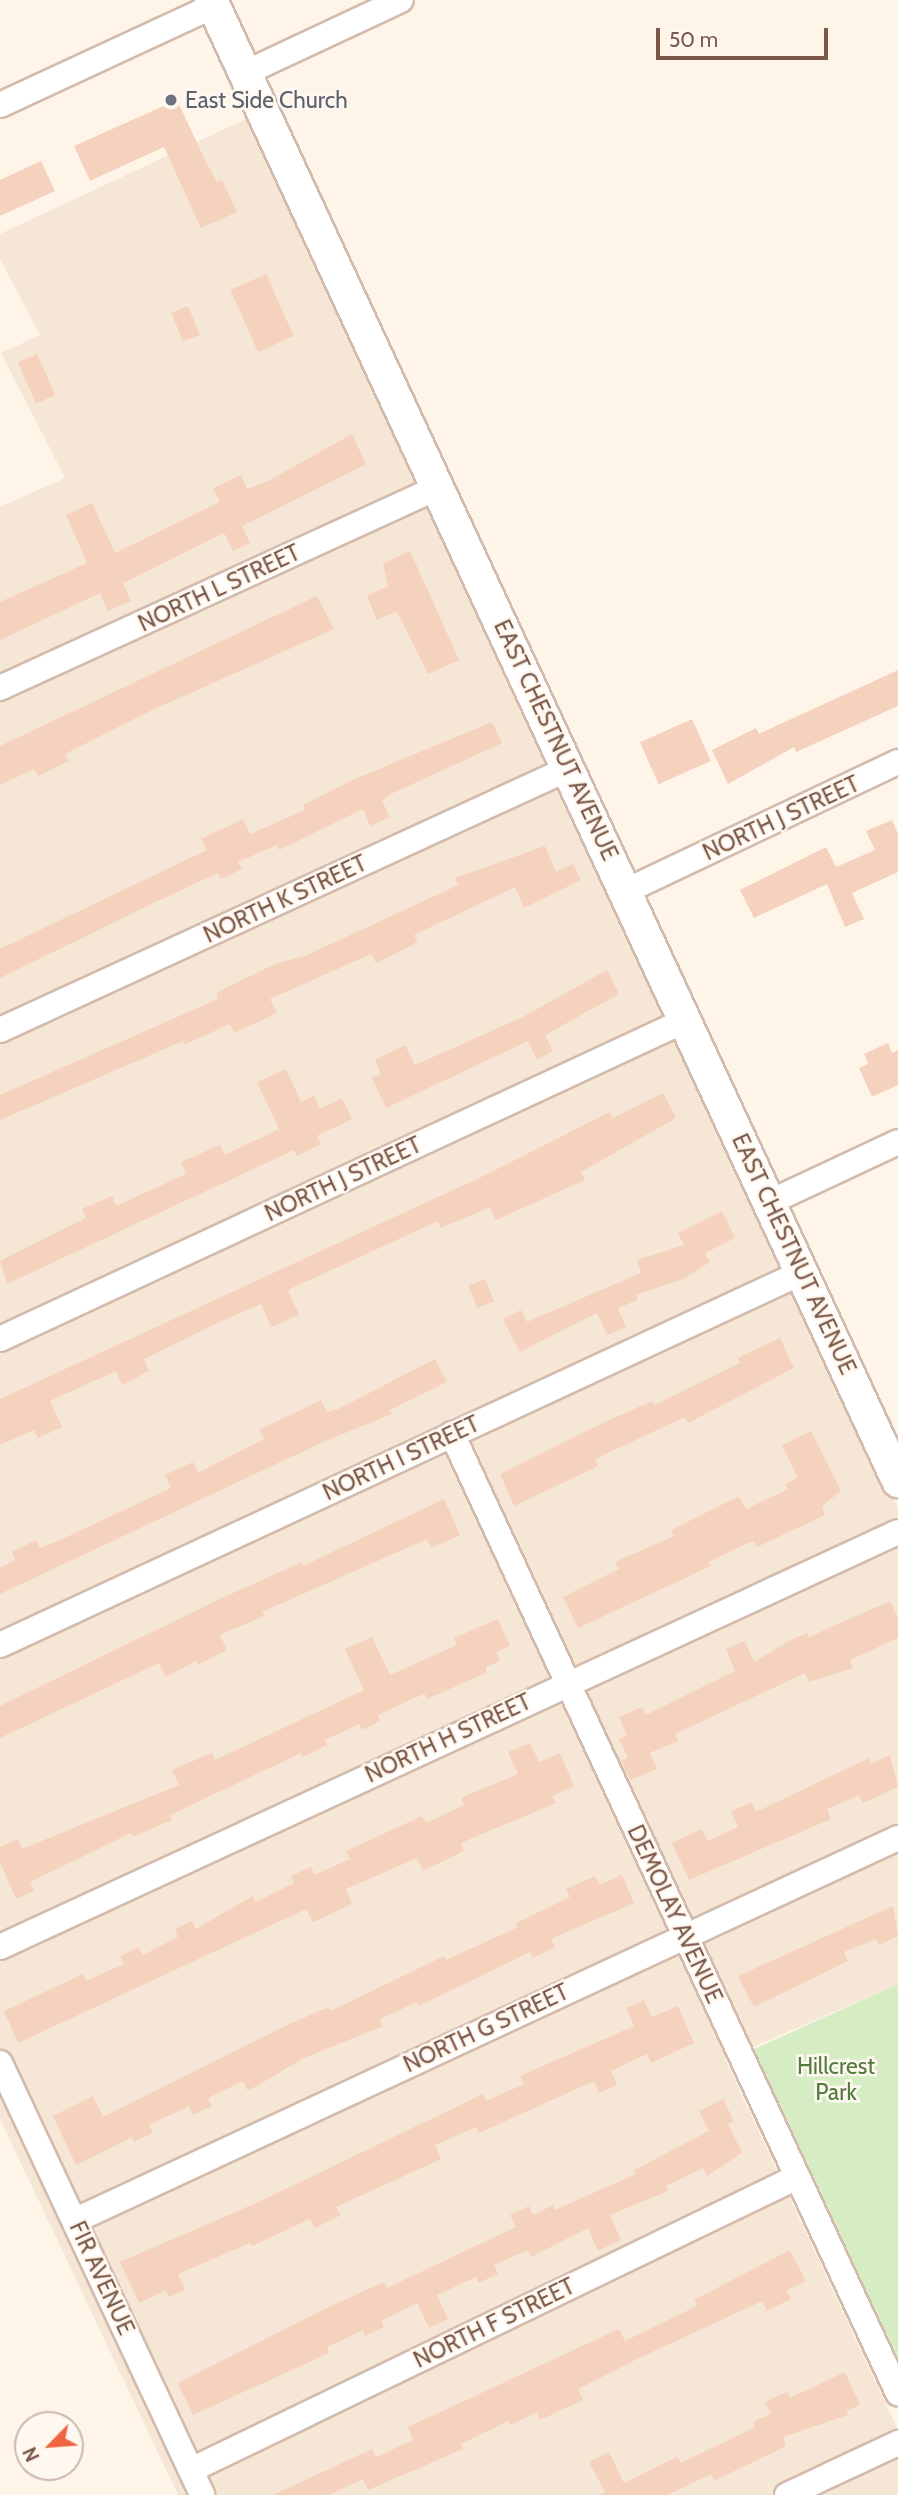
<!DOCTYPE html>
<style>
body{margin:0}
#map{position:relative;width:898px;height:2495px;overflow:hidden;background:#fef5e8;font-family:Cabin,sans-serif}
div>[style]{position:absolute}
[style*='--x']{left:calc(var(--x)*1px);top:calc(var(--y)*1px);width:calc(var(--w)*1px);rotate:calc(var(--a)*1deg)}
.residential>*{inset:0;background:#f6e6d5}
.green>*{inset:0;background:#d6edc4}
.building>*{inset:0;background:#f5d2bd;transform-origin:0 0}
.roads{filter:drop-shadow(2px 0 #d2bbac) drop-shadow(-2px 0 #d2bbac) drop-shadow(0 2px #d2bbac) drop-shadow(0 -2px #d2bbac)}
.minor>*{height:24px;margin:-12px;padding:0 12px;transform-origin:12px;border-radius:12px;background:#fff}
.tertiary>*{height:32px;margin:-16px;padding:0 16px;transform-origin:16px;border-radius:16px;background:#fff}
.dots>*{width:19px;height:19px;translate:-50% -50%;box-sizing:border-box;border:4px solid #fff8f0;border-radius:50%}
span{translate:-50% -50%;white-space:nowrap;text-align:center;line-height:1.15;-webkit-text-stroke:5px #fff8f0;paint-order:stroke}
.worship-label{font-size:23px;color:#5b616d}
.left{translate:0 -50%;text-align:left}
.street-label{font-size:23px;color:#7b5949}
.park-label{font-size:23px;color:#527b3d}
.north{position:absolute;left:14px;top:2411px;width:70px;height:70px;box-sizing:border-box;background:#fff8f0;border:2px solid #cab8ad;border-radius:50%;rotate:245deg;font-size:19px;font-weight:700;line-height:28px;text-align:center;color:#7b5949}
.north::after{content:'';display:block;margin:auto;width:24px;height:32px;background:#f06645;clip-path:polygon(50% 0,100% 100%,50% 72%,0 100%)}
.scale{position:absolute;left:656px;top:28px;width:172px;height:32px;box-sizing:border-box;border:4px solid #7b5949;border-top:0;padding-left:9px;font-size:21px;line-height:24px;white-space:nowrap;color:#7b5949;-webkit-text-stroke:5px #fff8f0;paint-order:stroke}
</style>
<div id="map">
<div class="residential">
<i style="clip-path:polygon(250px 117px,898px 1508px,898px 1984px,725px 2059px,898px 2430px,898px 2495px,178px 2495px,0 2119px,0 507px,65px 478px,1px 353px,40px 335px,0 259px,0 234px)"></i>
</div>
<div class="green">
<i style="clip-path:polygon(898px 1984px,898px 2358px,754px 2049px)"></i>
</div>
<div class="building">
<i style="clip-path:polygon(177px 100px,206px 162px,217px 182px,222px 180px,237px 212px,201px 228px,164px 147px,90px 181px,74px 146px)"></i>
<i style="clip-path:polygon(41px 161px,55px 191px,0 216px,0 180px)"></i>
<i style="left:266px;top:274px;width:68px;height:39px;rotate:66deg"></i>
<i style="left:188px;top:306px;width:31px;height:18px;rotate:68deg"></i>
<i style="left:37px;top:354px;width:45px;height:21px;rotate:66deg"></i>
<i style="clip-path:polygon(352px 434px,366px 464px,242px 526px,250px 543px,233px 551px,224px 533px,123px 583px,131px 601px,108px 611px,100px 593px,0 640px,0 602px,87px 563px,66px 515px,92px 503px,115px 553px,220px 502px,213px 488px,241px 475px,247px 489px,268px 481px)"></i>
<i style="clip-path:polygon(410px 551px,459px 660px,428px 674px,397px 611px,377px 620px,367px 596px,388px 586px,383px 564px)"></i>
<i style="clip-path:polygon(317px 596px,334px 629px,148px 712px,65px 754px,69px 761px,38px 776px,34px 769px,0 785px,0 746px)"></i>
<i style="clip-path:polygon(898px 670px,898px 706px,796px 752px,794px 747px,728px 784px,712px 750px,756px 728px,759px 734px)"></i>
<i style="left:692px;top:719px;width:46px;height:57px;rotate:66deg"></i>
<i style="clip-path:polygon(492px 722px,502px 743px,391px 794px,382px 801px,390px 817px,370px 826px,363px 809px,279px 850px,277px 845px,238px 862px,242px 869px,221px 879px,218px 873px,162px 899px,0 978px,0 949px,207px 850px,201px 839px,243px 819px,250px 834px,305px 810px,303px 805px,350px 781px)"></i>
<i style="clip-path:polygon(892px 820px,898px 834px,898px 872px,852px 893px,864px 919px,845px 927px,827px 884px,754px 918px,740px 890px,826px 847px,836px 867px,875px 850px,866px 831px)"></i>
<i style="clip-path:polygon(545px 846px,556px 872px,573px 864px,581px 880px,524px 908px,515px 887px,414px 935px,418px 942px,376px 963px,371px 954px,270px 999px,277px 1013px,234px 1033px,230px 1024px,184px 1045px,183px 1041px,0 1120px,0 1095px,218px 999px,216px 993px,277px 963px,305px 956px,458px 885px,455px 878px)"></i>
<i style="clip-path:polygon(607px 970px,619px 994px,545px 1035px,553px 1051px,537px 1060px,528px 1041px,386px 1108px,372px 1078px,381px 1074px,375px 1060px,405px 1045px,415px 1065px,523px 1017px)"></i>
<i style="clip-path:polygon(888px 1043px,892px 1053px,898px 1050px,898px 1085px,872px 1097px,859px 1068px,868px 1064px,864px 1054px)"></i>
<i style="clip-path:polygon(286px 1069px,301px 1102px,314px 1096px,320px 1109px,342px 1098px,352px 1119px,317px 1136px,321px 1144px,297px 1156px,294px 1150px,7px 1284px,0 1261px,86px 1218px,82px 1209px,112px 1196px,116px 1206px,186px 1174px,181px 1162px,220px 1145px,225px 1155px,279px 1129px,257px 1082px)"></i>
<i style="clip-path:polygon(663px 1093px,676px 1118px,581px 1172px,585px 1180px,496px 1220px,490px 1207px,441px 1228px,438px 1221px,288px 1290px,299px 1315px,271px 1327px,261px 1304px,222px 1321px,144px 1359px,149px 1371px,122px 1385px,116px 1371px,50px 1401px,62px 1427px,38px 1438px,34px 1430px,0 1445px,0 1399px,477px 1179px,610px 1112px,613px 1118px)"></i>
<i style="clip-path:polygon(722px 1211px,735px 1238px,705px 1253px,710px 1262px,683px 1279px,636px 1295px,638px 1300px,618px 1308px,626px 1327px,607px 1335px,597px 1313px,520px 1352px,503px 1319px,521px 1310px,527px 1322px,641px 1273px,637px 1260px,684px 1245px,678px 1233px)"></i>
<i style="left:485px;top:1279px;width:24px;height:18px;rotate:68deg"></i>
<i style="clip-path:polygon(780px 1338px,794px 1368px,688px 1423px,685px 1417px,595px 1459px,598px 1466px,514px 1506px,500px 1474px,596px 1426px,652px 1401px,654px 1405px,740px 1363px,738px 1358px)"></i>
<i style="clip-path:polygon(435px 1359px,447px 1382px,390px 1410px,392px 1414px,323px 1442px,0 1594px,0 1568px,15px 1560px,12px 1552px,36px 1540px,40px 1548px,58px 1541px,171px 1488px,165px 1475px,193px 1462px,198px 1473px,264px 1439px,259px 1430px,321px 1400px,327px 1412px,338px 1409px)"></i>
<i style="clip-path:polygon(811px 1431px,841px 1491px,822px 1506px,825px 1515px,757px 1547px,754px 1541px,741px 1546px,709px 1562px,711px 1566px,578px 1628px,563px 1597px,619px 1569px,615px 1562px,674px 1536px,671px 1530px,721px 1505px,739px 1497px,746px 1509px,788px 1489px,785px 1484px,798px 1478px,782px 1445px)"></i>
<i style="clip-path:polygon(444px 1499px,460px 1535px,431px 1548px,427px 1539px,262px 1612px,264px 1616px,220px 1635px,227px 1650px,198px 1665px,196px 1661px,166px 1677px,159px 1663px,0 1738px,0 1706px,222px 1598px,302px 1562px,303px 1566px)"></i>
<i style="clip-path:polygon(890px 1601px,898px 1619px,898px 1638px,850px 1660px,853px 1668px,809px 1682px,805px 1673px,675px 1734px,678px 1741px,650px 1753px,657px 1769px,630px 1780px,621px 1761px,628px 1758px,619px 1739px,627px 1735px,619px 1717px,642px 1707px,646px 1715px,735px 1671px,726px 1649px,745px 1641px,754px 1662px,791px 1640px,807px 1633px,809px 1637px)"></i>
<i style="clip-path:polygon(498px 1619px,510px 1646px,496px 1652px,500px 1661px,486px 1667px,486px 1673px,427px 1699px,425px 1694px,414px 1698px,378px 1715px,380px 1721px,362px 1730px,359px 1724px,325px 1740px,327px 1745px,303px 1757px,301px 1753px,170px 1815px,172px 1820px,132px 1837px,131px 1833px,30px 1882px,34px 1891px,16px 1899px,0 1862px,0 1847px,18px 1839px,22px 1849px,179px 1785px,172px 1770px,212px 1753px,215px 1760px,364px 1690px,345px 1649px,372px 1637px,390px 1675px,457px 1645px,454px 1638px)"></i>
<i style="clip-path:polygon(530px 1743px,539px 1762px,560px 1753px,574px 1786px,552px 1796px,556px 1803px,461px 1843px,464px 1851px,423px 1871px,417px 1858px,346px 1889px,352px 1904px,313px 1922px,306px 1909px,18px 2043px,4px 2011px,83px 1974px,86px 1981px,124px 1964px,120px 1956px,138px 1947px,143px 1955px,178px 1937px,175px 1929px,192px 1921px,196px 1929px,253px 1896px,256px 1902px,294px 1883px,291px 1876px,311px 1867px,315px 1875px,350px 1859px,346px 1851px,422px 1816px,426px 1823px,464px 1805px,461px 1798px,518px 1774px,508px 1752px)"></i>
<i style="clip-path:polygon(890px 1755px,898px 1787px,863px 1803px,859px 1795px,827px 1809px,831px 1819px,689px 1880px,672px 1843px,702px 1829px,708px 1841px,738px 1827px,731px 1811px,752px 1802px,756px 1812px,869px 1758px,871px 1764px)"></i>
<i style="clip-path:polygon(622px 1875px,634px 1903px,551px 1939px,555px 1947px,533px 1958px,530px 1952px,419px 2006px,417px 2002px,380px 2019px,383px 2026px,304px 2058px,248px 2091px,243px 2081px,208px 2098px,212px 2106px,193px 2115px,189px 2106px,149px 2125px,153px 2133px,134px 2142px,132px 2137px,76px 2165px,53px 2116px,93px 2096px,103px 2117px,289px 2024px,329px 2007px,331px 2011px,444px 1956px,446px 1960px,518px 1927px,516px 1923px,570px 1897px,566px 1889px,595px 1876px,600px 1885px)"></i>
<i style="clip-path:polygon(893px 1906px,898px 1936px,879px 1945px,876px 1939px,844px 1952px,848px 1961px,754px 2007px,738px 1976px)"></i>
<i style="clip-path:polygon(644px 2000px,652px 2017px,678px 2006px,694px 2043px,651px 2063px,647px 2054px,611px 2071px,617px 2085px,599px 2093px,594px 2081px,479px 2133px,476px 2127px,435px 2145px,441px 2159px,336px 2207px,341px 2215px,315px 2228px,310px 2219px,252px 2246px,250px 2243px,178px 2274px,185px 2290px,169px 2297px,166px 2290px,139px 2303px,120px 2262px,263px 2200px,483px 2094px,486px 2101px,524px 2084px,520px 2076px,634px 2026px,626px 2008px)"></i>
<i style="clip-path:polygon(723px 2099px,734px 2121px,728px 2124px,742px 2153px,707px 2176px,703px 2168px,666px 2186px,668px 2191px,610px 2215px,621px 2240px,598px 2251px,588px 2228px,531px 2257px,528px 2250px,494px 2265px,498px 2274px,478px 2283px,476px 2277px,437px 2295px,448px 2319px,429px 2328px,417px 2303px,381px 2321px,384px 2327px,365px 2336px,363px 2330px,327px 2347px,329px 2353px,193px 2415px,178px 2383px,329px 2307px,384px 2282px,387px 2288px,516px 2227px,510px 2215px,529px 2206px,533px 2215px,553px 2205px,555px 2210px,636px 2174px,634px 2170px,709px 2131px,699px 2111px)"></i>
<i style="clip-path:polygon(790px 2250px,806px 2281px,786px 2291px,791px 2299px,767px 2311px,762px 2301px,635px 2360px,578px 2389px,583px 2400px,540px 2420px,537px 2412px,510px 2425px,508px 2421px,461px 2444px,463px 2449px,368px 2490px,363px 2479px,329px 2495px,273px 2495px,372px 2449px,376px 2457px,413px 2440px,408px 2427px,619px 2329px,625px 2341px,697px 2306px,694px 2300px)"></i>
<i style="clip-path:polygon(845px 2372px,860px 2405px,846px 2411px,848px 2415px,783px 2437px,786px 2446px,714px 2481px,711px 2474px,668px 2495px,599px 2495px,605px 2492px,589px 2462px,609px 2452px,624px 2483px,677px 2457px,681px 2463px,755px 2427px,753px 2422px,771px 2414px,765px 2402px,787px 2392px,790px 2398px)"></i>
</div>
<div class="roads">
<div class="minor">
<i style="--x:245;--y:73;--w:172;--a:-25.1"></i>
<i style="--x:0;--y:105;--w:235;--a:-24.9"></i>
<i style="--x:0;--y:688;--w:483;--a:-24.6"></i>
<i style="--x:626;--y:891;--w:301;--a:-25.4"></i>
<i style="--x:0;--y:1030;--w:627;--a:-24.69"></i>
<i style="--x:770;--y:1202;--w:141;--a:-25.1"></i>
<i style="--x:0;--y:1339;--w:757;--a:-24.94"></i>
<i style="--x:452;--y:1434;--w:1058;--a:65.06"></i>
<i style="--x:0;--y:1645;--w:885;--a:-24.92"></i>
<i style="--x:0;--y:1947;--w:989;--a:-24.8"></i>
<i style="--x:0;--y:2063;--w:477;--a:64.9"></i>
<i style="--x:76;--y:2220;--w:906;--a:-24.93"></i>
<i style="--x:191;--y:2470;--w:673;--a:-25.8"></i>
<i style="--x:787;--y:2495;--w:123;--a:-25.1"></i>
</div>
<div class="tertiary">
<i style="--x:211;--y:0;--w:1633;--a:65.11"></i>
</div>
</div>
<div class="dots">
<i style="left:171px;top:100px;background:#6b7280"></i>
</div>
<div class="worship-label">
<span class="left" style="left:185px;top:100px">East Side Church</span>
</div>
<div class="street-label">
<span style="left:219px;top:588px;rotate:-25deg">NORTH L STREET</span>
<span style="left:556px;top:740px;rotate:65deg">EAST CHESTNUT AVENUE</span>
<span style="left:781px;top:818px;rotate:-25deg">NORTH J STREET</span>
<span style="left:285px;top:899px;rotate:-25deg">NORTH K STREET</span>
<span style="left:343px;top:1179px;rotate:-25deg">NORTH J STREET</span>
<span style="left:794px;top:1254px;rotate:65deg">EAST CHESTNUT AVENUE</span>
<span style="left:401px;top:1458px;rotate:-25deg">NORTH I STREET</span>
<span style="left:448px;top:1738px;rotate:-25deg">NORTH H STREET</span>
<span style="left:675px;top:1914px;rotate:65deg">DEMOLAY AVENUE</span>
<span style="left:486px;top:2028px;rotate:-25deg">NORTH G STREET</span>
<span style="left:102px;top:2278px;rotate:65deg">FIR AVENUE</span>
<span style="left:494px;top:2323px;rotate:-26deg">NORTH F STREET</span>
</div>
<div class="park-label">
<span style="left:836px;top:2079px">Hillcrest<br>Park</span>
</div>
<div class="north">N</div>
<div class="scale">50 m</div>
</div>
